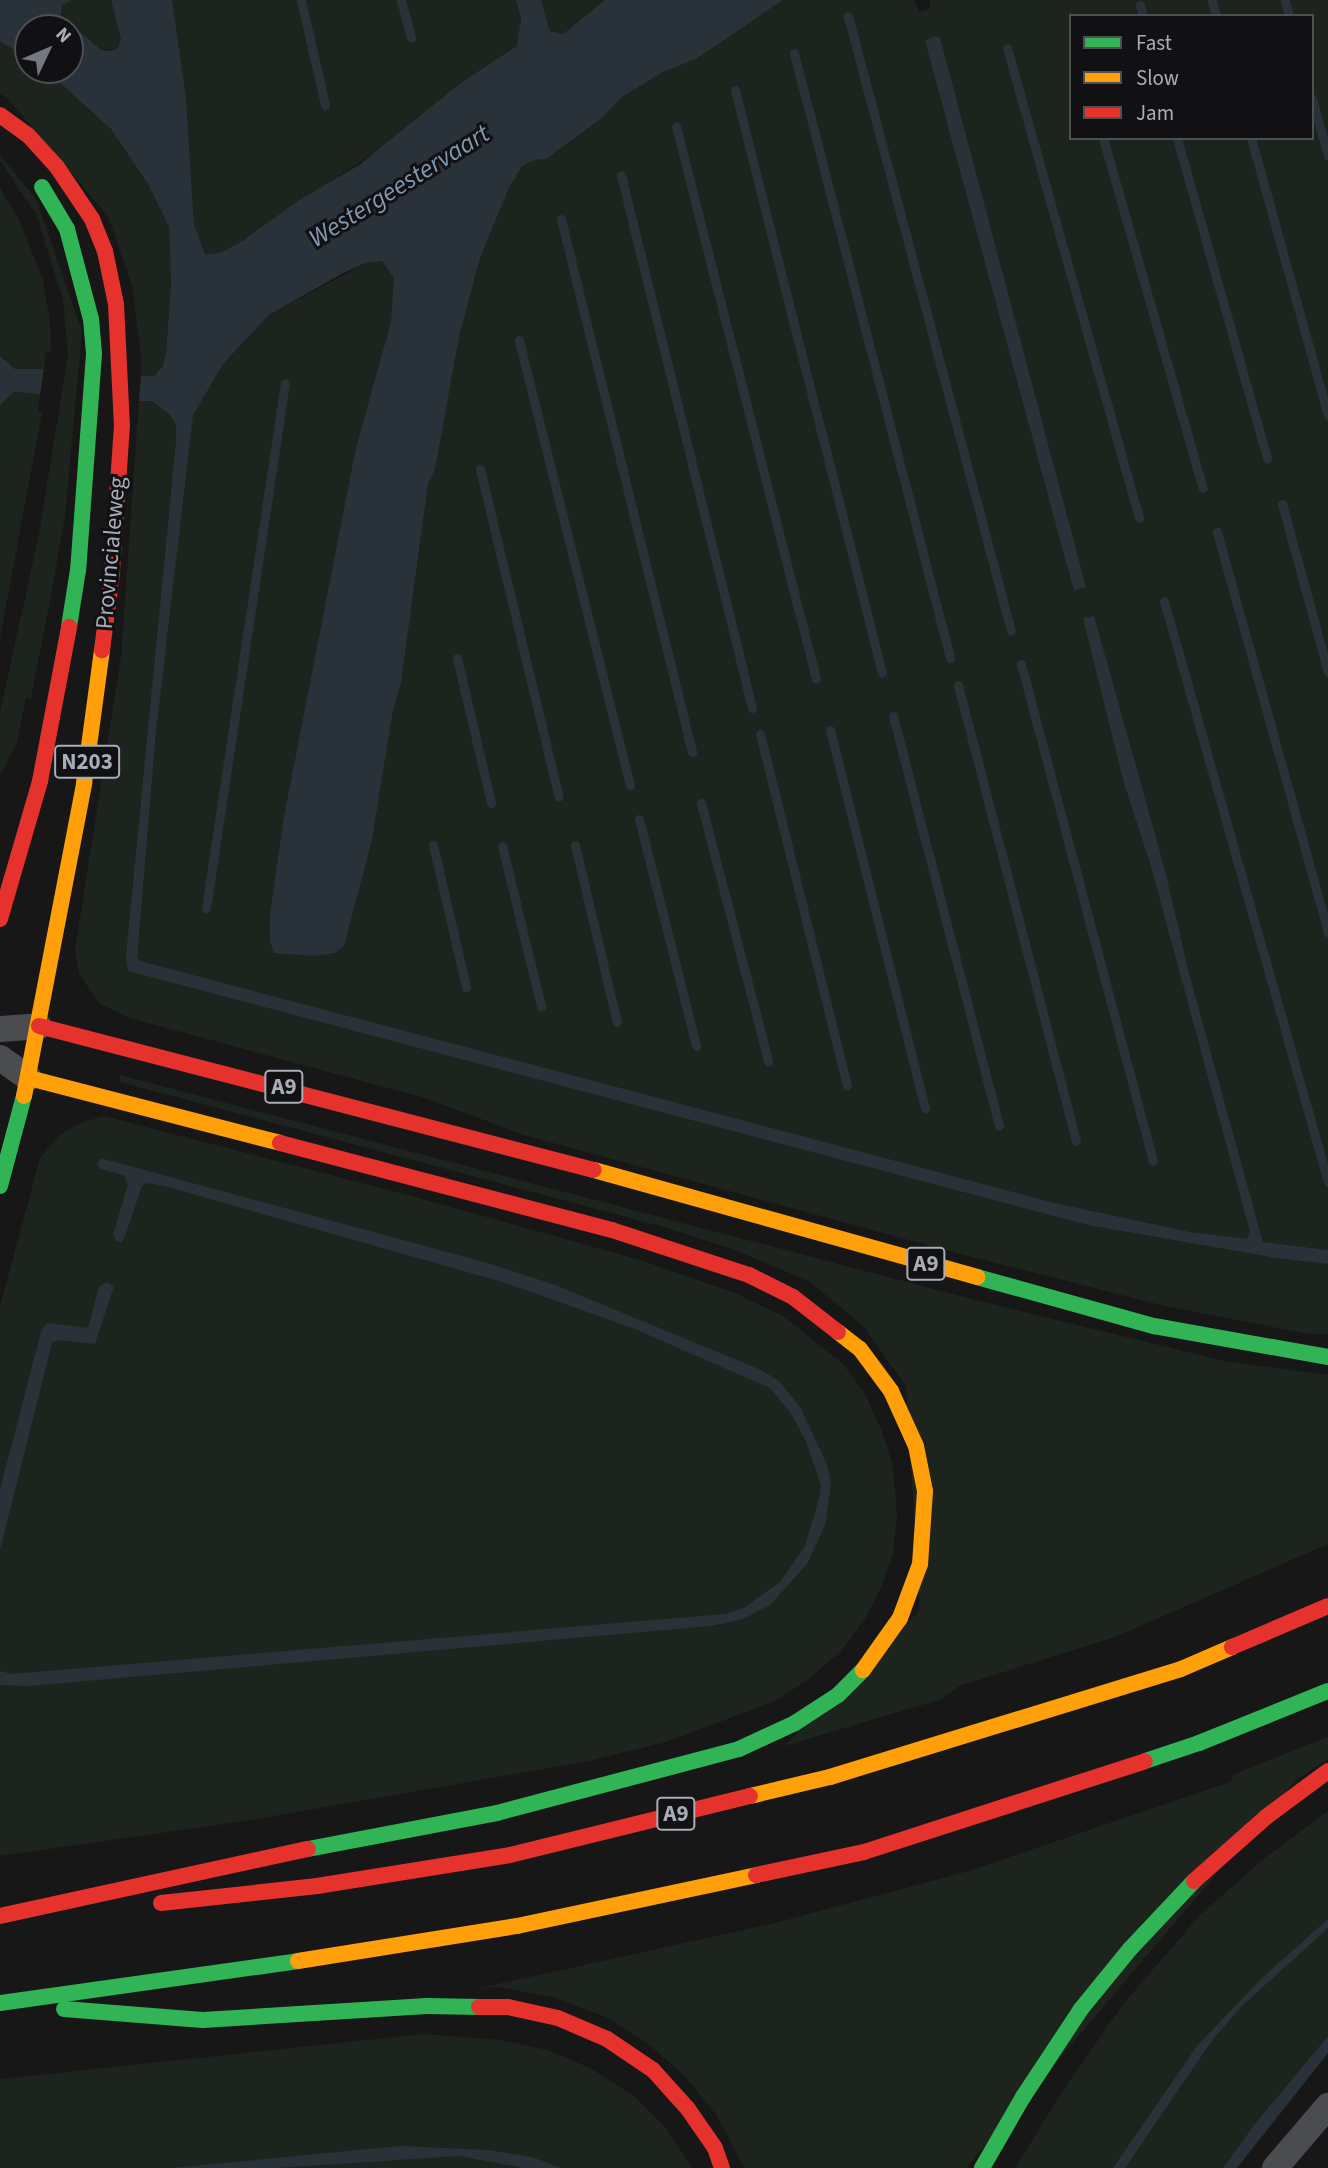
<!DOCTYPE html>
<style>
body{margin:0}
#map{position:relative;width:1328px;height:2168px;overflow:hidden;background:#171717;font-family:"Source Sans 3",sans-serif}
div>[style]{position:absolute}
[style*='--x']{left:calc(var(--x)*1px);top:calc(var(--y)*1px);width:calc(var(--w)*1px);rotate:calc(var(--a)*1deg)}
.green>*{inset:0;background:#1d241e}
.water>*{inset:0;background:#2a3239}
.stream>*{height:9px;margin:-4.5px;padding:0 4.5px;transform-origin:4.5px;border-radius:4.5px;background:#2a3239}
.street>*{height:26px;margin:-13px;padding:0 13px;transform-origin:13px;border-radius:13px;background:#4b4c50}
.fast>*{height:16px;margin:-8px;padding:0 8px;transform-origin:8px;border-radius:8px;background:#30b455}
.slow>*{height:16px;margin:-8px;padding:0 8px;transform-origin:8px;border-radius:8px;background:#ff9f0a}
.jam>*{height:16px;margin:-8px;padding:0 8px;transform-origin:8px;border-radius:8px;background:#e5322d}
span{translate:-50% -50%;white-space:nowrap;text-align:center;line-height:1.15;-webkit-text-stroke:6px #111113;paint-order:stroke}
.shield-label span{padding:2px 5px;background:#111113;border:2px solid;border-radius:5px;-webkit-text-stroke-width:0}
.shield-label{font-size:23px;color:#a8adb8;font-weight:700}
.street-label{font-size:24px;color:#a8adb8}
.water-label{font-size:26px;color:#7f9bb3;font-style:italic}
.legend{position:absolute;left:1069px;top:14px;width:245px;height:126px;box-sizing:border-box;background:#111113;border:2px solid #4d4f55;margin:0;padding:9px 12px;list-style:none;font-size:21px;color:#a8adb8}
.legend li{display:flex;align-items:center;gap:14px;height:35px}
.legend b{width:35px;border:2px solid #4d4f55}
.north{position:absolute;left:14px;top:14px;width:70px;height:70px;box-sizing:border-box;background:#111113;border:2px solid #4d4f55;border-radius:50%;rotate:46deg;font-size:19px;font-weight:700;line-height:28px;text-align:center;color:#a8adb8}
.north::after{content:'';display:block;margin:auto;width:24px;height:32px;background:#757880;clip-path:polygon(50% 0,100% 100%,50% 72%,0 100%)}
</style>
<div id="map">
<div class="green">
<i style="clip-path:polygon(72px 0,111px 0,121px 40px,117px 49px,101px 50px,61px 14px,62px 5px)"></i>
<i style="clip-path:polygon(172px 0,516px 0,521px 19px,518px 46px,462px 82px,387px 144px,244px 240px,220px 253px,205px 254px,194px 224px,186px 98px)"></i>
<i style="clip-path:polygon(541px 0,605px 0,563px 34px,550px 31px)"></i>
<i style="clip-path:polygon(evenodd,783px 0,914px 0,919px 12px,930px 9px,929px 0,1328px 0,1328px 1250px,1263px 1242px,1189px 973px,1165px 870px,1136px 772px,1102px 692px,1123px 780px,1151px 867px,1250px 1232px,1248px 1240px,1190px 1232px,1055px 1203px,156px 966px,152px 977px,1088px 1225px,1276px 1258px,1328px 1264px,1328px 1335px,1304px 1333px,1165px 1306px,953px 1252px,524px 1135px,425px 1098px,130px 1018px,99px 1003px,79px 974px,75px 950px,121px 657px,139px 401px,152px 401px,170px 415px,206px 392px,223px 364px,269px 315px,366px 263px,382px 261px,394px 278px,391px 322px,356px 447px,284px 816px,292px 954px,313px 956px,365px 860px,372px 840px,393px 710px,401px 683px,428px 484px,435px 470px,459px 337px,480px 258px,509px 188px,522px 166px,535px 160px,546px 159px,602px 118px,622px 97px,663px 72px,696px 59px,783px 0,1071px 16px,1312px 16px,1312px 138px,1071px 138px,1071px 16px,783px 0,925px 42px,1085px 587px,1075px 591px,1036px 444px,925px 42px)"></i>
<i style="clip-path:polygon(0 41px,28px 59px,28px 70px,46px 70px,53px 74px,111px 129px,148px 184px,169px 227px,171px 282px,166px 354px,163px 366px,154px 376px,141px 376px,141px 355px,132px 286px,108px 216px,7px 98px,0 94px)"></i>
<i style="clip-path:polygon(0 155px,36px 199px,82px 331px,65px 515px,52px 590px,31px 699px,26px 697px,17px 742px,0 775px,0 712px,39px 534px,68px 355px,63px 300px,36px 214px,0 161px)"></i>
<i style="clip-path:polygon(0 188px,20px 222px,43px 280px,50px 322px,51px 352px,46px 351px,44px 369px,15px 369px,0 356px)"></i>
<i style="clip-path:polygon(14px 392px,40px 394px,38px 410px,42px 412px,0 639px,0 405px)"></i>
<i style="clip-path:polygon(120px 1075px,983px 1302px,1224px 1361px,1328px 1375px,1328px 1544px,1115px 1637px,959px 1686px,942px 1699px,784px 1746px,920px 1610px,906px 1386px,863px 1326px,809px 1281px,732px 1249px,664px 1227px,120px 1082px)"></i>
<i style="clip-path:polygon(104px 1116px,408px 1195px,640px 1260px,735px 1293px,783px 1316px,843px 1364px,864px 1392px,882px 1431px,893px 1466px,897px 1515px,893px 1554px,881px 1588px,863px 1622px,840px 1652px,809px 1679px,775px 1701px,666px 1742px,589px 1761px,245px 1821px,0 1856px,0 1306px,40px 1158px,59px 1136px,80px 1123px)"></i>
<i style="clip-path:polygon(1328px 1737px,1328px 1759px,1297px 1779px,966px 2168px,744px 2168px,716px 2114px,683px 2074px,647px 2043px,606px 2017px,552px 1997px,499px 1987px,475px 1989px,775px 1923px,969px 1871px,1230px 1782px,1235px 1774px)"></i>
<i style="clip-path:polygon(1328px 1811px,1328px 2036px,1254px 2125px,1223px 2168px,1015px 2168px,1064px 2089px,1124px 2003px,1201px 1914px,1265px 1858px)"></i>
<i style="clip-path:polygon(423px 2034px,502px 2040px,547px 2050px,590px 2068px,634px 2096px,666px 2128px,692px 2168px,0 2168px,0 2079px)"></i>
</div>
<div class="water">
<i style="clip-path:polygon(0 0,72px 0,62px 5px,61px 15px,101px 50px,109px 51px,117px 49px,121px 40px,111px 0,172px 0,186px 98px,194px 224px,205px 254px,220px 253px,244px 240px,298px 201px,359px 165px,462px 82px,517px 46px,521px 19px,516px 0,541px 0,550px 31px,563px 34px,605px 0,783px 0,696px 59px,663px 72px,622px 97px,602px 118px,546px 159px,535px 160px,522px 166px,509px 188px,480px 258px,459px 337px,435px 470px,428px 484px,401px 683px,393px 710px,372px 840px,344px 946px,335px 953px,313px 956px,274px 953px,270px 941px,270px 914px,284px 816px,356px 447px,391px 322px,394px 278px,382px 261px,366px 263px,343px 273px,269px 315px,223px 364px,193px 415px,156px 731px,137px 957px,140px 961px,1055px 1203px,1190px 1232px,1247px 1239px,1250px 1232px,1151px 867px,1123px 780px,1083px 618px,1094px 616px,1165px 870px,1189px 973px,1263px 1242px,1328px 1250px,1328px 1264px,1276px 1258px,1088px 1225px,128px 971px,126px 956px,176px 442px,176px 425px,170px 415px,152px 401px,139px 401px,141px 376px,154px 376px,163px 366px,166px 354px,171px 282px,169px 227px,148px 184px,111px 129px,46px 70px,70px 70px,70px 28px,28px 28px,28px 59px,0 41px)"></i>
<i style="clip-path:polygon(935px 36px,940px 38px,1086px 587px,1074px 591px,925px 41px)"></i>
<i style="clip-path:polygon(0 356px,15px 369px,44px 369px,40px 394px,14px 392px,0 405px)"></i>
<i style="clip-path:polygon(100px 1158px,491px 1264px,555px 1285px,761px 1370px,779px 1381px,800px 1407px,827px 1464px,831px 1485px,825px 1525px,807px 1564px,770px 1605px,743px 1619px,711px 1626px,28px 1686px,0 1685px,0 1671px,11px 1674px,726px 1614px,745px 1607px,780px 1582px,805px 1546px,819px 1499px,821px 1485px,806px 1441px,790px 1412px,770px 1388px,635px 1329px,506px 1283px,168px 1187px,147px 1183px,142px 1186px,125px 1236px,122px 1242px,117px 1242px,113px 1235px,128px 1184px,124px 1175px,100px 1169px,97px 1165px)"></i>
<i style="clip-path:polygon(106px 1282px,113px 1285px,113px 1289px,95px 1344px,58px 1340px,52px 1343px,0 1549px,0 1490px,41px 1332px,47px 1323px,88px 1328px,99px 1287px)"></i>
<i style="clip-path:polygon(1328px 1919px,1328px 1928px,1242px 2006px,1213px 2039px,1125px 2168px,1113px 2168px,1197px 2046px,1262px 1978px)"></i>
<i style="clip-path:polygon(1328px 2036px,1328px 2053px,1237px 2168px,1223px 2168px,1254px 2125px)"></i>
<i style="clip-path:polygon(401px 2146px,487px 2150px,532px 2157px,561px 2168px,524px 2168px,459px 2156px,277px 2168px,172px 2168px)"></i>
</div>
<div class="stream">
<i style="--x:301;--y:0;--w:108;--a:77.1"></i>
<i style="--x:401;--y:0;--w:39;--a:75"></i>
<i style="--x:1212;--y:0;--w:16;--a:76"></i>
<i style="--x:1285;--y:0;--w:16;--a:76"></i>
<i style="--x:1140;--y:5;--w:11;--a:75"></i>
<i style="--x:848;--y:16;--w:636;--a:75.16"></i>
<i style="--x:1007;--y:48;--w:488;--a:74.3"></i>
<i style="--x:794;--y:53;--w:625;--a:75.54"></i>
<i style="--x:735;--y:90;--w:601;--a:75.85"></i>
<i style="--x:1312;--y:99;--w:59;--a:74.3"></i>
<i style="--x:676;--y:126;--w:570;--a:75.79"></i>
<i style="--x:1103;--y:138;--w:364;--a:74.1"></i>
<i style="--x:1177;--y:138;--w:333;--a:74.3"></i>
<i style="--x:1251;--y:138;--w:288;--a:74.5"></i>
<i style="--x:621;--y:175;--w:549;--a:76.19"></i>
<i style="--x:561;--y:219;--w:549;--a:76.19"></i>
<i style="--x:519;--y:340;--w:459;--a:76"></i>
<i style="--x:480;--y:469;--w:337;--a:76.5"></i>
<i style="--x:1282;--y:504;--w:174;--a:74.7"></i>
<i style="--x:1217;--y:532;--w:416;--a:74.5"></i>
<i style="--x:1164;--y:601;--w:604;--a:74.24"></i>
<i style="--x:457;--y:658;--w:149;--a:76.8"></i>
<i style="--x:1021;--y:664;--w:514;--a:75.13"></i>
<i style="--x:958;--y:685;--w:471;--a:75.5"></i>
<i style="--x:893;--y:716;--w:423;--a:75.5"></i>
<i style="--x:830;--y:730;--w:390;--a:75.9"></i>
<i style="--x:760;--y:734;--w:362;--a:76.1"></i>
<i style="--x:701;--y:803;--w:267;--a:75.4"></i>
<i style="--x:639;--y:819;--w:234;--a:75.9"></i>
<i style="--x:433;--y:845;--w:146;--a:76.9"></i>
<i style="--x:575;--y:845;--w:182;--a:76.7"></i>
<i style="--x:502;--y:846;--w:165;--a:76.3"></i>
<i style="--x:206;--y:908;--w:531;--a:-81.44"></i>
</div>
<div class="street">
<i style="--x:0;--y:1029;--w:39;--a:-4"></i>
<i style="--x:0;--y:1058;--w:35;--a:35"></i>
<i style="--x:1275;--y:2168;--w:82;--a:-49.5"></i>
</div>
<div class="fast">
<i style="--x:42;--y:187;--w:49;--a:59.2"></i>
<i style="--x:67;--y:229;--w:93;--a:75.1"></i>
<i style="--x:91;--y:319;--w:35;--a:85"></i>
<i style="--x:94;--y:354;--w:217;--a:94.2"></i>
<i style="--x:78;--y:570;--w:58;--a:99"></i>
<i style="--x:0;--y:1186;--w:93;--a:-75.1"></i>
<i style="--x:977;--y:1277;--w:184;--a:15.5"></i>
<i style="--x:1154;--y:1326;--w:177;--a:10.1"></i>
<i style="--x:1145;--y:1761;--w:57;--a:-18.4"></i>
<i style="--x:1199;--y:1743;--w:139;--a:-22"></i>
<i style="--x:308;--y:1849;--w:192;--a:-10.8"></i>
<i style="--x:497;--y:1813;--w:250;--a:-14.8"></i>
<i style="--x:739;--y:1749;--w:62;--a:-24.9"></i>
<i style="--x:795;--y:1723;--w:51;--a:-33.1"></i>
<i style="--x:838;--y:1695;--w:35;--a:-45"></i>
<i style="--x:0;--y:2003;--w:301;--a:-8"></i>
<i style="--x:64;--y:2009;--w:139;--a:4.5"></i>
<i style="--x:203;--y:2020;--w:224;--a:-3.6"></i>
<i style="--x:427;--y:2006;--w:52;--a:1.1"></i>
<i style="--x:982;--y:2168;--w:82;--a:-60"></i>
<i style="--x:1023;--y:2097;--w:105;--a:-56.6"></i>
<i style="--x:1081;--y:2009;--w:77;--a:-50.8"></i>
<i style="--x:1130;--y:1949;--w:93;--a:-46.7"></i>
</div>
<div class="slow">
<i style="--x:29;--y:1078;--w:259;--a:14.5"></i>
<i style="--x:24;--y:1096;--w:319;--a:-79.1"></i>
<i style="--x:84;--y:783;--w:134;--a:-82.3"></i>
<i style="--x:594;--y:1170;--w:398;--a:15.6"></i>
<i style="--x:838;--y:1332;--w:28;--a:38"></i>
<i style="--x:860;--y:1349;--w:52;--a:53.6"></i>
<i style="--x:891;--y:1391;--w:60;--a:65.6"></i>
<i style="--x:916;--y:1446;--w:46;--a:78.7"></i>
<i style="--x:925;--y:1491;--w:73;--a:93.9"></i>
<i style="--x:920;--y:1564;--w:58;--a:110.3"></i>
<i style="--x:900;--y:1618;--w:64;--a:125.4"></i>
<i style="--x:750;--y:1796;--w:82;--a:-13.4"></i>
<i style="--x:830;--y:1777;--w:367;--a:-17.1"></i>
<i style="--x:1181;--y:1669;--w:56;--a:-23.3"></i>
<i style="--x:298;--y:1961;--w:222;--a:-9.1"></i>
<i style="--x:517;--y:1926;--w:244;--a:-12"></i>
</div>
<div class="jam">
<i style="--x:0;--y:115;--w:34;--a:36"></i>
<i style="--x:28;--y:135;--w:43;--a:47.8"></i>
<i style="--x:57;--y:167;--w:63;--a:56.1"></i>
<i style="--x:92;--y:219;--w:35;--a:68"></i>
<i style="--x:105;--y:251;--w:54;--a:78.3"></i>
<i style="--x:116;--y:304;--w:121;--a:87.2"></i>
<i style="--x:122;--y:425;--w:148;--a:93.9"></i>
<i style="--x:112;--y:573;--w:78;--a:97.4"></i>
<i style="--x:0;--y:919;--w:144;--a:-73.8"></i>
<i style="--x:40;--y:781;--w:157;--a:-79.3"></i>
<i style="--x:39;--y:1026;--w:573;--a:14.55"></i>
<i style="--x:280;--y:1143;--w:343;--a:14.7"></i>
<i style="--x:612;--y:1230;--w:144;--a:18.2"></i>
<i style="--x:749;--y:1275;--w:49;--a:26.6"></i>
<i style="--x:793;--y:1297;--w:57;--a:37.9"></i>
<i style="--x:1232;--y:1647;--w:104;--a:-23.1"></i>
<i style="--x:756;--y:1875;--w:110;--a:-12"></i>
<i style="--x:864;--y:1852;--w:295;--a:-17.9"></i>
<i style="--x:1194;--y:1881;--w:96;--a:-41.6"></i>
<i style="--x:1266;--y:1817;--w:77;--a:-36.6"></i>
<i style="--x:161;--y:1903;--w:157;--a:-6.2"></i>
<i style="--x:317;--y:1886;--w:195;--a:-9.1"></i>
<i style="--x:510;--y:1855;--w:247;--a:-13.8"></i>
<i style="--x:0;--y:1916;--w:315;--a:-12.3"></i>
<i style="--x:479;--y:2007;--w:29;--a:0"></i>
<i style="--x:508;--y:2007;--w:51;--a:12.4"></i>
<i style="--x:558;--y:2018;--w:53;--a:23.2"></i>
<i style="--x:607;--y:2039;--w:55;--a:34"></i>
<i style="--x:653;--y:2070;--w:52;--a:48.1"></i>
<i style="--x:688;--y:2109;--w:47;--a:55.3"></i>
<i style="--x:715;--y:2148;--w:21;--a:71"></i>
</div>
<div class="shield-label">
<span style="left:87px;top:762px">N203</span>
<span style="left:284px;top:1087px">A9</span>
<span style="left:926px;top:1264px">A9</span>
<span style="left:676px;top:1814px">A9</span>
</div>
<div class="street-label">
<span style="left:111px;top:553px;rotate:-85deg">Provincialeweg</span>
</div>
<div class="water-label">
<span style="left:399px;top:186px;rotate:-32deg">Westergeestervaart</span>
</div>
<ul class="legend">
<li><b style="height:9px;background:#30b455"></b>Fast</li>
<li><b style="height:9px;background:#ff9f0a"></b>Slow</li>
<li><b style="height:9px;background:#e5322d"></b>Jam</li>
</ul>
<div class="north">N</div>
</div>
